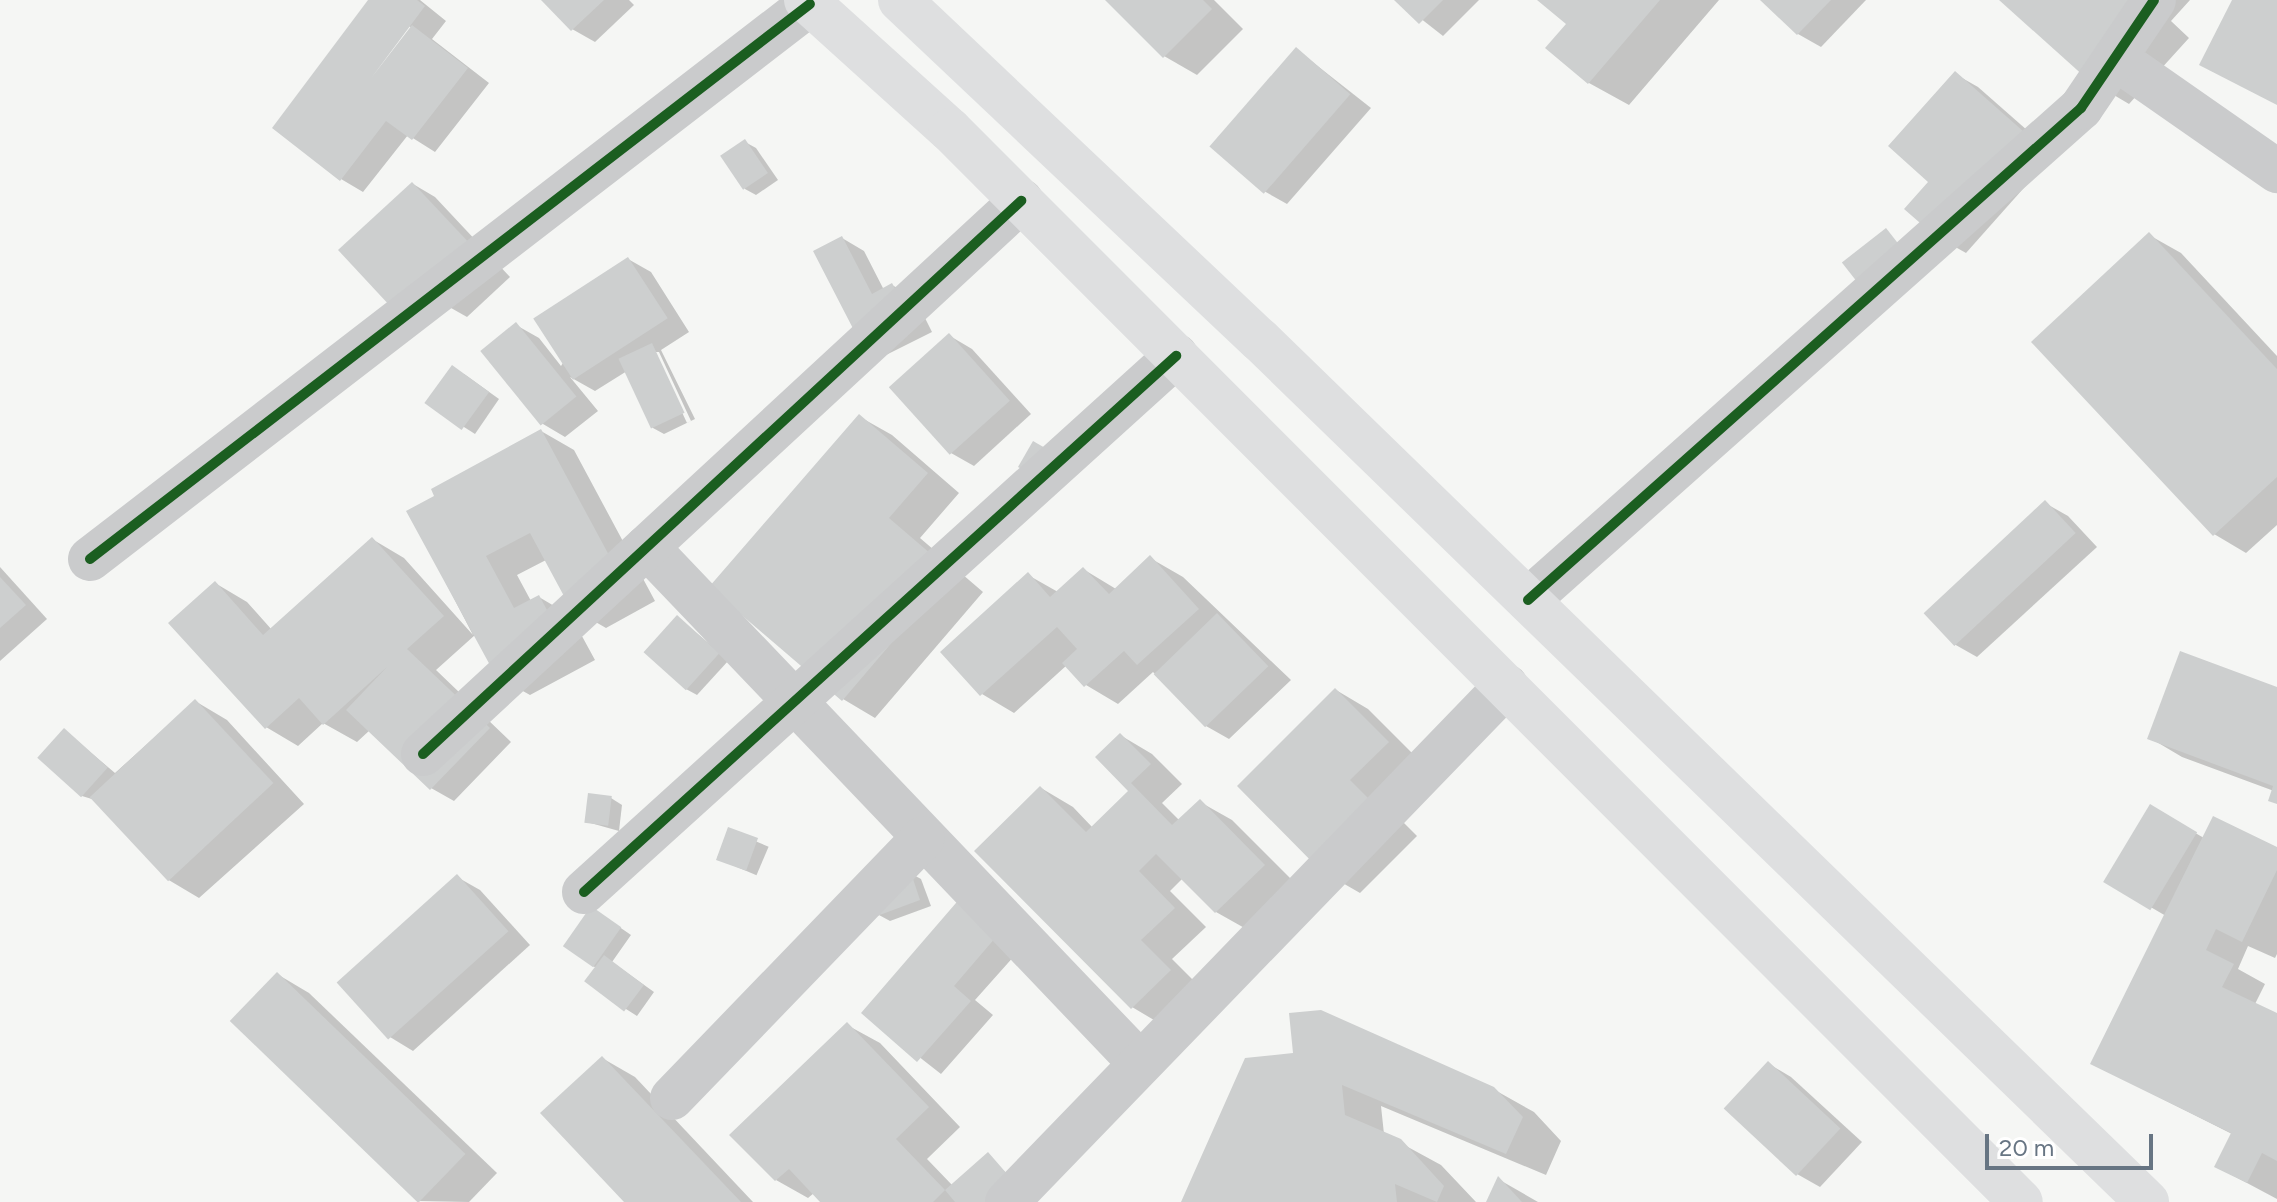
<!DOCTYPE html>
<style>
body{margin:0}
#map{position:relative;width:2277px;height:1202px;overflow:hidden;background:#f5f6f4;font-family:Figtree,sans-serif}
div>[style]{position:absolute}
[style*='--x']{left:calc(var(--x)*1px);top:calc(var(--y)*1px);width:calc(var(--w)*1px);rotate:calc(var(--a)*1deg)}
.shadow>*{inset:0;background:#0003;transform-origin:0 0}
.building>*{inset:0;background:#cdcfcf;transform-origin:0 0}
.minor>*{height:44px;margin:-22px;padding:0 22px;transform-origin:22px;border-radius:22px;background:#cacbcc}
.highway>*{height:44px;margin:-22px;padding:0 22px;transform-origin:22px;border-radius:22px;background:#dedfe0}
.cycleway>*{height:10px;margin:-5px;padding:0 5px;transform-origin:5px;border-radius:5px;background:#1b5e20}
span{translate:-50% -50%;white-space:nowrap;text-align:center;line-height:1.15;-webkit-text-stroke:8px #fff;paint-order:stroke}
.scale{position:absolute;left:1985px;top:1134px;width:168px;height:36px;box-sizing:border-box;border:4px solid #677583;border-top:0;padding-left:10px;font-size:24px;line-height:28px;white-space:nowrap;color:#677583;-webkit-text-stroke:6px #fff;paint-order:stroke}
</style>
<div id="map">
<div class="shadow">
<i style="clip-path:polygon(evenodd,371px 0,420px 0,446px 21px,432px 39px,489px 83px,435px 152px,408px 135px,363px 192px,341px 179px,371px 0,407px 25px,412px 28px,368px 86px,365px 84px,407px 25px)"></i>
<i style="clip-path:polygon(544px 0,629px 0,634px 5px,595px 42px,572px 29px)"></i>
<i style="clip-path:polygon(1107px 0,1214px 0,1243px 29px,1197px 75px,1164px 56px)"></i>
<i style="clip-path:polygon(1397px 0,1479px 0,1443px 36px)"></i>
<i style="clip-path:polygon(1540px 0,1719px 0,1629px 105px,1589px 83px,1569px 24px)"></i>
<i style="clip-path:polygon(1763px 0,1866px 0,1821px 47px,1798px 34px)"></i>
<i style="clip-path:polygon(2002px 0,2190px 0,2171px 21px,2189px 38px,2129px 104px,2097px 85px)"></i>
<i style="clip-path:polygon(1296px 49px,1371px 108px,1287px 204px,1264px 191px)"></i>
<i style="clip-path:polygon(1955px 74px,1978px 87px,2054px 154px,1966px 253px,1943px 240px,1931px 181px)"></i>
<i style="clip-path:polygon(745px 142px,756px 148px,778px 180px,756px 195px,745px 189px)"></i>
<i style="clip-path:polygon(413px 184px,435px 197px,510px 277px,467px 317px,444px 304px)"></i>
<i style="clip-path:polygon(2149px 235px,2181px 253px,2277px 356px,2277px 525px,2246px 553px,2214px 534px)"></i>
<i style="clip-path:polygon(842px 238px,864px 251px,884px 290px,892px 285px,915px 298px,932px 332px,886px 355px)"></i>
<i style="clip-path:polygon(evenodd,628px 259px,651px 272px,689px 332px,661px 350px,695px 419px,664px 434px,653px 428px,627px 371px,595px 391px,570px 377px,598px 411px,565px 437px,543px 424px,483px 351px,516px 325px,539px 338px,561px 366px,628px 259px,654px 352px,659px 352px,691px 421px,687px 423px,654px 352px)"></i>
<i style="clip-path:polygon(950px 336px,972px 349px,1031px 414px,974px 466px,951px 453px)"></i>
<i style="clip-path:polygon(464px 374px,499px 399px,475px 434px,464px 427px)"></i>
<i style="clip-path:polygon(860px 417px,892px 435px,959px 493px,920px 538px,983px 592px,875px 718px,843px 699px)"></i>
<i style="clip-path:polygon(541px 431px,574px 450px,655px 601px,606px 628px,573px 609px,546px 560px,517px 575px,531px 601px,539px 597px,571px 616px,595px 660px,530px 695px,498px 677px,475px 635px,436px 670px,511px 742px,454px 801px,431px 788px,370px 730px,357px 742px,323px 723px,298px 746px,266px 727px,215px 583px,247px 602px,272px 630px,372px 539px,404px 558px,473px 635px,409px 512px)"></i>
<i style="clip-path:polygon(2045px 503px,2068px 516px,2097px 547px,1977px 657px,1954px 644px,1926px 613px)"></i>
<i style="clip-path:polygon(1150px 558px,1183px 577px,1291px 680px,1229px 739px,1206px 726px,1153px 672px,1118px 704px,1086px 685px,1067px 665px,1014px 713px,982px 694px,1028px 575px,1058px 592px,1083px 569px,1116px 589px)"></i>
<i style="clip-path:polygon(0 567px,47px 619px,0 661px)"></i>
<i style="clip-path:polygon(677px 617px,729px 660px,697px 695px,686px 689px)"></i>
<i style="clip-path:polygon(2277px 689px,2277px 804px,2274px 791px,2182px 757px,2150px 738px)"></i>
<i style="clip-path:polygon(1336px 690px,1368px 709px,1420px 761px,1381px 800px,1417px 836px,1360px 893px,1327px 874px)"></i>
<i style="clip-path:polygon(195px 701px,227px 720px,304px 804px,199px 898px,167px 879px,95px 800px,82px 796px,39px 757px,64px 730px,115px 773px)"></i>
<i style="clip-path:polygon(1120px 735px,1152px 754px,1182px 784px,1162px 803px,1180px 821px,1200px 802px,1232px 820px,1296px 884px,1248px 930px,1216px 912px,1183px 878px,1170px 891px,1206px 927px,1172px 959px,1202px 989px,1164px 1026px,1132px 1007px,1041px 788px,1073px 807px,1093px 828px,1131px 791px)"></i>
<i style="clip-path:polygon(611px 798px,622px 805px,619px 831px,587px 822px)"></i>
<i style="clip-path:polygon(2150px 807px,2204px 838px,2277px 849px,2277px 954px,2275px 958px,2248px 946px,2238px 969px,2265px 984px,2255px 1004px,2277px 1015px,2277px 1199px,2217px 1167px,2232px 1134px,2093px 1064px,2166px 916px,2106px 881px)"></i>
<i style="left:729px;top:830px;width:43px;height:31px;rotate:23deg"></i>
<i style="clip-path:polygon(910px 873px,921px 879px,931px 906px,890px 921px,879px 915px)"></i>
<i style="clip-path:polygon(457px 877px,480px 890px,530px 945px,413px 1051px,390px 1037px)"></i>
<i style="clip-path:polygon(963px 898px,1024px 945px,975px 1000px,993px 1015px,941px 1074px,863px 1013px)"></i>
<i style="clip-path:polygon(602px 915px,631px 935px,612px 962px,654px 992px,637px 1016px,626px 1009px,596px 968px,565px 946px)"></i>
<i style="clip-path:polygon(277px 974px,309px 993px,497px 1173px,469px 1202px,420px 1201px,232px 1020px)"></i>
<i style="clip-path:polygon(847px 1025px,880px 1043px,960px 1127px,927px 1159px,953px 1186px,988px 1155px,1035px 1202px,823px 1202px,814px 1193px,808px 1198px,776px 1180px)"></i>
<i style="clip-path:polygon(602px 1058px,635px 1077px,753px 1202px,627px 1202px)"></i>
<i style="clip-path:polygon(1246px 1060px,1493px 1089px,1534px 1112px,1561px 1141px,1546px 1175px,1381px 1106px,1384px 1134px,1441px 1165px,1476px 1202px,1183px 1202px)"></i>
<i style="clip-path:polygon(1769px 1064px,1791px 1077px,1862px 1142px,1820px 1187px,1797px 1174px)"></i>
<i style="clip-path:polygon(1498px 1179px,1538px 1202px,1488px 1202px)"></i>
</div>
<div class="building">
<i style="clip-path:polygon(368px 0,417px 0,425px 6px,372px 77px,412px 25px,468px 68px,412px 140px,386px 121px,340px 181px,272px 128px)"></i>
<i style="clip-path:polygon(541px 0,604px 0,571px 31px)"></i>
<i style="clip-path:polygon(1105px 0,1203px 0,1212px 9px,1163px 58px)"></i>
<i style="clip-path:polygon(1394px 0,1443px 0,1419px 24px)"></i>
<i style="clip-path:polygon(1537px 0,1660px 0,1588px 84px,1545px 48px,1566px 24px)"></i>
<i style="clip-path:polygon(1760px 0,1831px 0,1797px 35px)"></i>
<i style="clip-path:polygon(1999px 0,2141px 0,2096px 87px)"></i>
<i style="clip-path:polygon(2232px 0,2277px 0,2277px 105px,2199px 65px)"></i>
<i style="left:1296px;top:47px;width:72px;height:132px;rotate:41deg"></i>
<i style="clip-path:polygon(1955px 71px,2032px 139px,1942px 242px,1904px 209px,1928px 182px,1888px 146px)"></i>
<i style="left:745px;top:139px;width:41px;height:30px;rotate:56deg"></i>
<i style="clip-path:polygon(412px 182px,488px 263px,391px 307px,338px 250px)"></i>
<i style="left:1886px;top:228px;width:42px;height:56px;rotate:52deg"></i>
<i style="clip-path:polygon(2149px 232px,2277px 369px,2277px 477px,2213px 536px,2031px 342px)"></i>
<i style="clip-path:polygon(842px 236px,872px 294px,892px 283px,911px 318px,861px 344px,813px 251px)"></i>
<i style="left:628px;top:257px;width:73px;height:113px;rotate:57deg"></i>
<i style="left:516px;top:322px;width:96px;height:46px;rotate:51deg"></i>
<i style="left:949px;top:333px;width:91px;height:81px;rotate:48deg"></i>
<i style="left:652px;top:343px;width:77px;height:37px;rotate:65deg"></i>
<i style="left:452px;top:365px;width:46px;height:47px;rotate:36deg"></i>
<i style="clip-path:polygon(859px 414px,928px 473px,889px 518px,952px 572px,842px 701px,709px 587px)"></i>
<i style="clip-path:polygon(541px 429px,624px 583px,572px 611px,530px 533px,486px 556px,514px 608px,539px 595px,564px 642px,497px 678px,406px 511px,434px 496px,431px 489px)"></i>
<i style="left:1033px;top:441px;width:39px;height:30px;rotate:30deg"></i>
<i style="left:2045px;top:500px;width:45px;height:166px;rotate:47deg"></i>
<i style="clip-path:polygon(372px 537px,444px 616px,407px 649px,490px 728px,430px 790px,346px 710px,387px 667px,323px 725px,299px 698px,265px 729px,168px 623px,215px 581px,263px 635px)"></i>
<i style="clip-path:polygon(1150px 555px,1199px 609px,1137px 665px,1124px 651px,1084px 687px,1062px 663px,1077px 649px,1057px 627px,980px 696px,940px 652px,1028px 572px,1050px 597px,1083px 567px,1109px 594px)"></i>
<i style="clip-path:polygon(0 577px,26px 605px,0 628px)"></i>
<i style="left:1217px;top:613px;width:74px;height:88px;rotate:46deg"></i>
<i style="left:677px;top:615px;width:57px;height:50px;rotate:42deg"></i>
<i style="clip-path:polygon(2180px 651px,2277px 687px,2277px 804px,2268px 801px,2273px 786px,2147px 739px)"></i>
<i style="clip-path:polygon(1335px 688px,1389px 742px,1350px 780px,1386px 816px,1326px 876px,1237px 786px)"></i>
<i style="left:195px;top:699px;width:115px;height:144px;rotate:47deg"></i>
<i style="left:64px;top:728px;width:59px;height:40px;rotate:42deg"></i>
<i style="clip-path:polygon(1120px 733px,1151px 764px,1131px 783px,1172px 825px,1200px 799px,1265px 865px,1215px 913px,1156px 854px,1139px 871px,1175px 908px,1141px 940px,1171px 970px,1131px 1009px,974px 851px,1040px 786px,1086px 832px,1128px 791px,1095px 757px)"></i>
<i style="left:588px;top:793px;width:24px;height:30px;rotate:7deg"></i>
<i style="left:2150px;top:804px;width:55px;height:91px;rotate:31deg"></i>
<i style="clip-path:polygon(2213px 816px,2277px 847px,2277px 870px,2242px 942px,2216px 929px,2206px 950px,2234px 964px,2222px 987px,2277px 1013px,2277px 1161px,2262px 1153px,2247px 1183px,2214px 1167px,2231px 1133px,2090px 1064px)"></i>
<i style="left:728px;top:827px;width:32px;height:35px;rotate:20deg"></i>
<i style="clip-path:polygon(910px 870px,920px 900px,877px 916px)"></i>
<i style="left:457px;top:874px;width:77px;height:162px;rotate:48deg"></i>
<i style="clip-path:polygon(962px 896px,1002px 930px,954px 986px,971px 1001px,917px 1062px,861px 1013px)"></i>
<i style="left:591px;top:906px;width:37px;height:49px;rotate:35deg"></i>
<i style="left:604px;top:955px;width:50px;height:33px;rotate:37deg"></i>
<i style="left:277px;top:972px;width:262px;height:68px;rotate:44deg"></i>
<i style="clip-path:polygon(1321px 1010px,1494px 1087px,1523px 1117px,1506px 1154px,1342px 1085px,1345px 1115px,1401px 1139px,1444px 1186px,1437px 1202px,1395px 1184px,1397px 1202px,1181px 1202px,1245px 1058px,1293px 1053px,1289px 1013px)"></i>
<i style="clip-path:polygon(847px 1022px,929px 1107px,896px 1139px,945px 1190px,988px 1152px,1027px 1197px,1022px 1202px,955px 1202px,945px 1190px,933px 1202px,820px 1202px,789px 1169px,775px 1181px,729px 1135px)"></i>
<i style="clip-path:polygon(602px 1056px,741px 1202px,624px 1202px,540px 1113px)"></i>
<i style="left:1768px;top:1061px;width:99px;height:65px;rotate:43deg"></i>
<i style="clip-path:polygon(1498px 1176px,1522px 1202px,1486px 1202px)"></i>
</div>
<div class="minor">
<i style="--x:2115;--y:58;--w:198;--a:34.9"></i>
<i style="--x:647;--y:547;--w:714;--a:46.31"></i>
<i style="--x:90;--y:559;--w:909;--a:-37.63"></i>
<i style="--x:1528;--y:600;--w:740;--a:-41.66"></i>
<i style="--x:2081;--y:108;--w:130;--a:-55.9"></i>
<i style="--x:423;--y:754;--w:815;--a:-42.76"></i>
<i style="--x:584;--y:892;--w:799;--a:-42.16"></i>
<i style="--x:672;--y:1098;--w:361;--a:-46"></i>
<i style="--x:1007;--y:1202;--w:718;--a:-45.96"></i>
</div>
<div class="highway">
<i style="--x:806;--y:0;--w:194;--a:42.1"></i>
<i style="--x:950;--y:130;--w:1515;--a:45.03"></i>
<i style="--x:900;--y:0;--w:495;--a:43.4"></i>
<i style="--x:1260;--y:340;--w:1237;--a:44.18"></i>
</div>
<div class="cycleway">
<i style="--x:90;--y:559;--w:909;--a:-37.63"></i>
<i style="--x:1528;--y:600;--w:740;--a:-41.66"></i>
<i style="--x:2081;--y:108;--w:130;--a:-55.9"></i>
<i style="--x:423;--y:754;--w:815;--a:-42.76"></i>
<i style="--x:584;--y:892;--w:799;--a:-42.16"></i>
</div>
<div class="scale">20 m</div>
</div>
